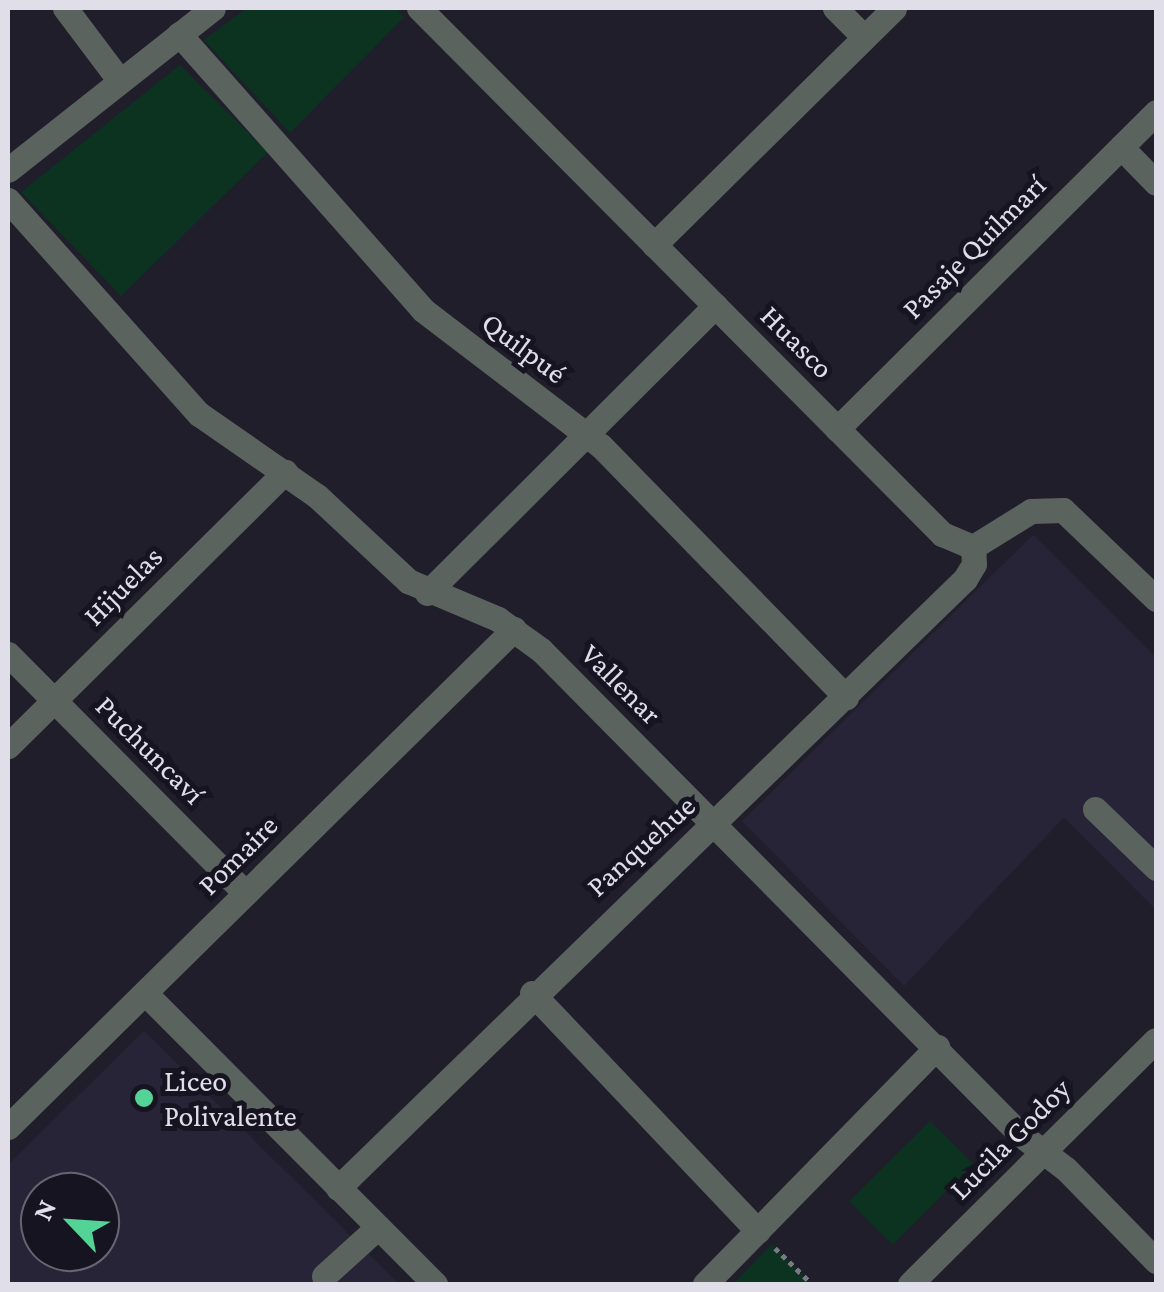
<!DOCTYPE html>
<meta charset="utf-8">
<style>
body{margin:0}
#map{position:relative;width:1164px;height:1292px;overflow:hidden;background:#211e2c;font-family:"Crimson Pro",serif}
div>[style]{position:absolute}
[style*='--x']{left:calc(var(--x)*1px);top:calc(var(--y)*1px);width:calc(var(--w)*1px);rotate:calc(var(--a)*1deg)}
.built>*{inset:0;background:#282438}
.green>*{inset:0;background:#0b3320;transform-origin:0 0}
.path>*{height:5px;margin-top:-2.5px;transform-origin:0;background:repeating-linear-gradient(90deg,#7b7985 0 5px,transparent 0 10px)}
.minor>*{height:25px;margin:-12.5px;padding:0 12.5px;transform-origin:12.5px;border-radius:12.5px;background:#5b635e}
.dots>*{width:28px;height:28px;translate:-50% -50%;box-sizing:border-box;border:5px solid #171422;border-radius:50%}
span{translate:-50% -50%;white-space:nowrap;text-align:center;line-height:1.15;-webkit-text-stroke:10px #171422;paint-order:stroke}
.street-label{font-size:30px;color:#e0dee8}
.poi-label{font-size:30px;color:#e0dee8}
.left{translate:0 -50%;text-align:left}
.frame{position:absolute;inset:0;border:10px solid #e0dee8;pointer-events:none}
.north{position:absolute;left:20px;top:1172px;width:100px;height:100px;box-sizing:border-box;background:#171422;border:2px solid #676571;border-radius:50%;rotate:295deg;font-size:28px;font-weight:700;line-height:40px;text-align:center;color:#e0dee8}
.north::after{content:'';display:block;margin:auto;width:35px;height:45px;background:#54d396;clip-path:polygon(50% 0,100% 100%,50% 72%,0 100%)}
</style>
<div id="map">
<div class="built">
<i style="clip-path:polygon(1033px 535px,1156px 658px,1156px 910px,1064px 817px,904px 986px,742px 821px)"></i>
<i style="clip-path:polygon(evenodd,144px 1031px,399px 1284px,8px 1284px,8px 1165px,144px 1031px,40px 1192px,100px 1192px,100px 1252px,40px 1252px,40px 1192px)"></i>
</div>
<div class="green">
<i style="clip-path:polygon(247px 8px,396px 8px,404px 17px,290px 133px,204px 40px)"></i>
<i style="clip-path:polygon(180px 65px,268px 152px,121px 296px,21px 192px)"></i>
<i style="left:930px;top:1121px;width:61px;height:114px;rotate:45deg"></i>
<i style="clip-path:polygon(772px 1244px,812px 1284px,733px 1284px)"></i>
</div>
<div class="path">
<i style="--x:775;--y:1248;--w:52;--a:44.2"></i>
</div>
<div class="minor">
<i style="--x:65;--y:8;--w:91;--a:53"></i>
<i style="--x:419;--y:8;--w:742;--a:45.16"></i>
<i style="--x:942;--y:534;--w:34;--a:23"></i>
<i style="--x:973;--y:547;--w:68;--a:-31.8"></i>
<i style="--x:1031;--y:511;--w:32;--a:-2"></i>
<i style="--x:1063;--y:510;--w:129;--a:43.7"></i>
<i style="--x:835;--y:8;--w:41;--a:45"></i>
<i style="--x:179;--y:34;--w:368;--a:48.5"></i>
<i style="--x:423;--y:310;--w:224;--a:37.4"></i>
<i style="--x:601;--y:446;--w:351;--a:45.7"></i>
<i style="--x:1121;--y:147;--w:50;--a:45.8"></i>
<i style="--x:8;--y:170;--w:261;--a:-38.3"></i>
<i style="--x:8;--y:200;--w:287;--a:48.3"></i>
<i style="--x:199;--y:414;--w:144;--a:34.8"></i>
<i style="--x:317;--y:496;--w:125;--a:43"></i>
<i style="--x:408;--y:581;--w:98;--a:22.9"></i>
<i style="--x:498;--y:619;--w:53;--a:35.8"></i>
<i style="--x:541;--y:650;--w:682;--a:45.3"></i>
<i style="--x:1021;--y:1135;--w:56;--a:37.1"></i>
<i style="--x:1066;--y:1169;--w:129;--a:45.6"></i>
<i style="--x:654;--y:245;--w:337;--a:-44.6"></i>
<i style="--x:837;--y:429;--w:450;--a:-44.8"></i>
<i style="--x:427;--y:593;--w:407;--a:-44.9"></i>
<i style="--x:8;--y:654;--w:337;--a:45.2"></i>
<i style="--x:8;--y:746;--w:390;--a:-44.7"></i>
<i style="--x:1095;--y:809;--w:85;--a:44"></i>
<i style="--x:145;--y:993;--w:411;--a:45.1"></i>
<i style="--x:532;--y:993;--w:328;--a:46.5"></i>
<i style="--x:8;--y:1127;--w:710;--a:-44.54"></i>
<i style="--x:338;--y:1188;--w:874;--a:-44.17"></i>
<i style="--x:965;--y:579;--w:17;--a:-59"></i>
<i style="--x:974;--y:564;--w:17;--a:-93"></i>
<i style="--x:324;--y:1276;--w:73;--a:-42.2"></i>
<i style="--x:705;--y:1284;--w:332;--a:-45.6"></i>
<i style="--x:910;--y:1284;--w:346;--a:-44.8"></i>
</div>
<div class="dots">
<i style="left:144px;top:1098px;background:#54d396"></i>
</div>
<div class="street-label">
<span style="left:974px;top:247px;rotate:-45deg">Pasaje Quilmarí</span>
<span style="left:797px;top:342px;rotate:45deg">Huasco</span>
<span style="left:524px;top:348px;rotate:37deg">Quilpué</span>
<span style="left:123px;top:586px;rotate:-45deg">Hijuelas</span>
<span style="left:621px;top:684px;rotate:45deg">Vallenar</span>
<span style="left:150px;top:750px;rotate:45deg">Puchuncaví</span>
<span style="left:641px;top:846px;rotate:-42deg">Panquehue</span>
<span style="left:238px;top:855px;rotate:-45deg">Pomaire</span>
<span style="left:1010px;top:1139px;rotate:-45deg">Lucila Godoy</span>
</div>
<div class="poi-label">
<span class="left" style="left:164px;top:1098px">Liceo<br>Polivalente</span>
</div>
<div class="frame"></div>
<div class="north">N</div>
</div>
